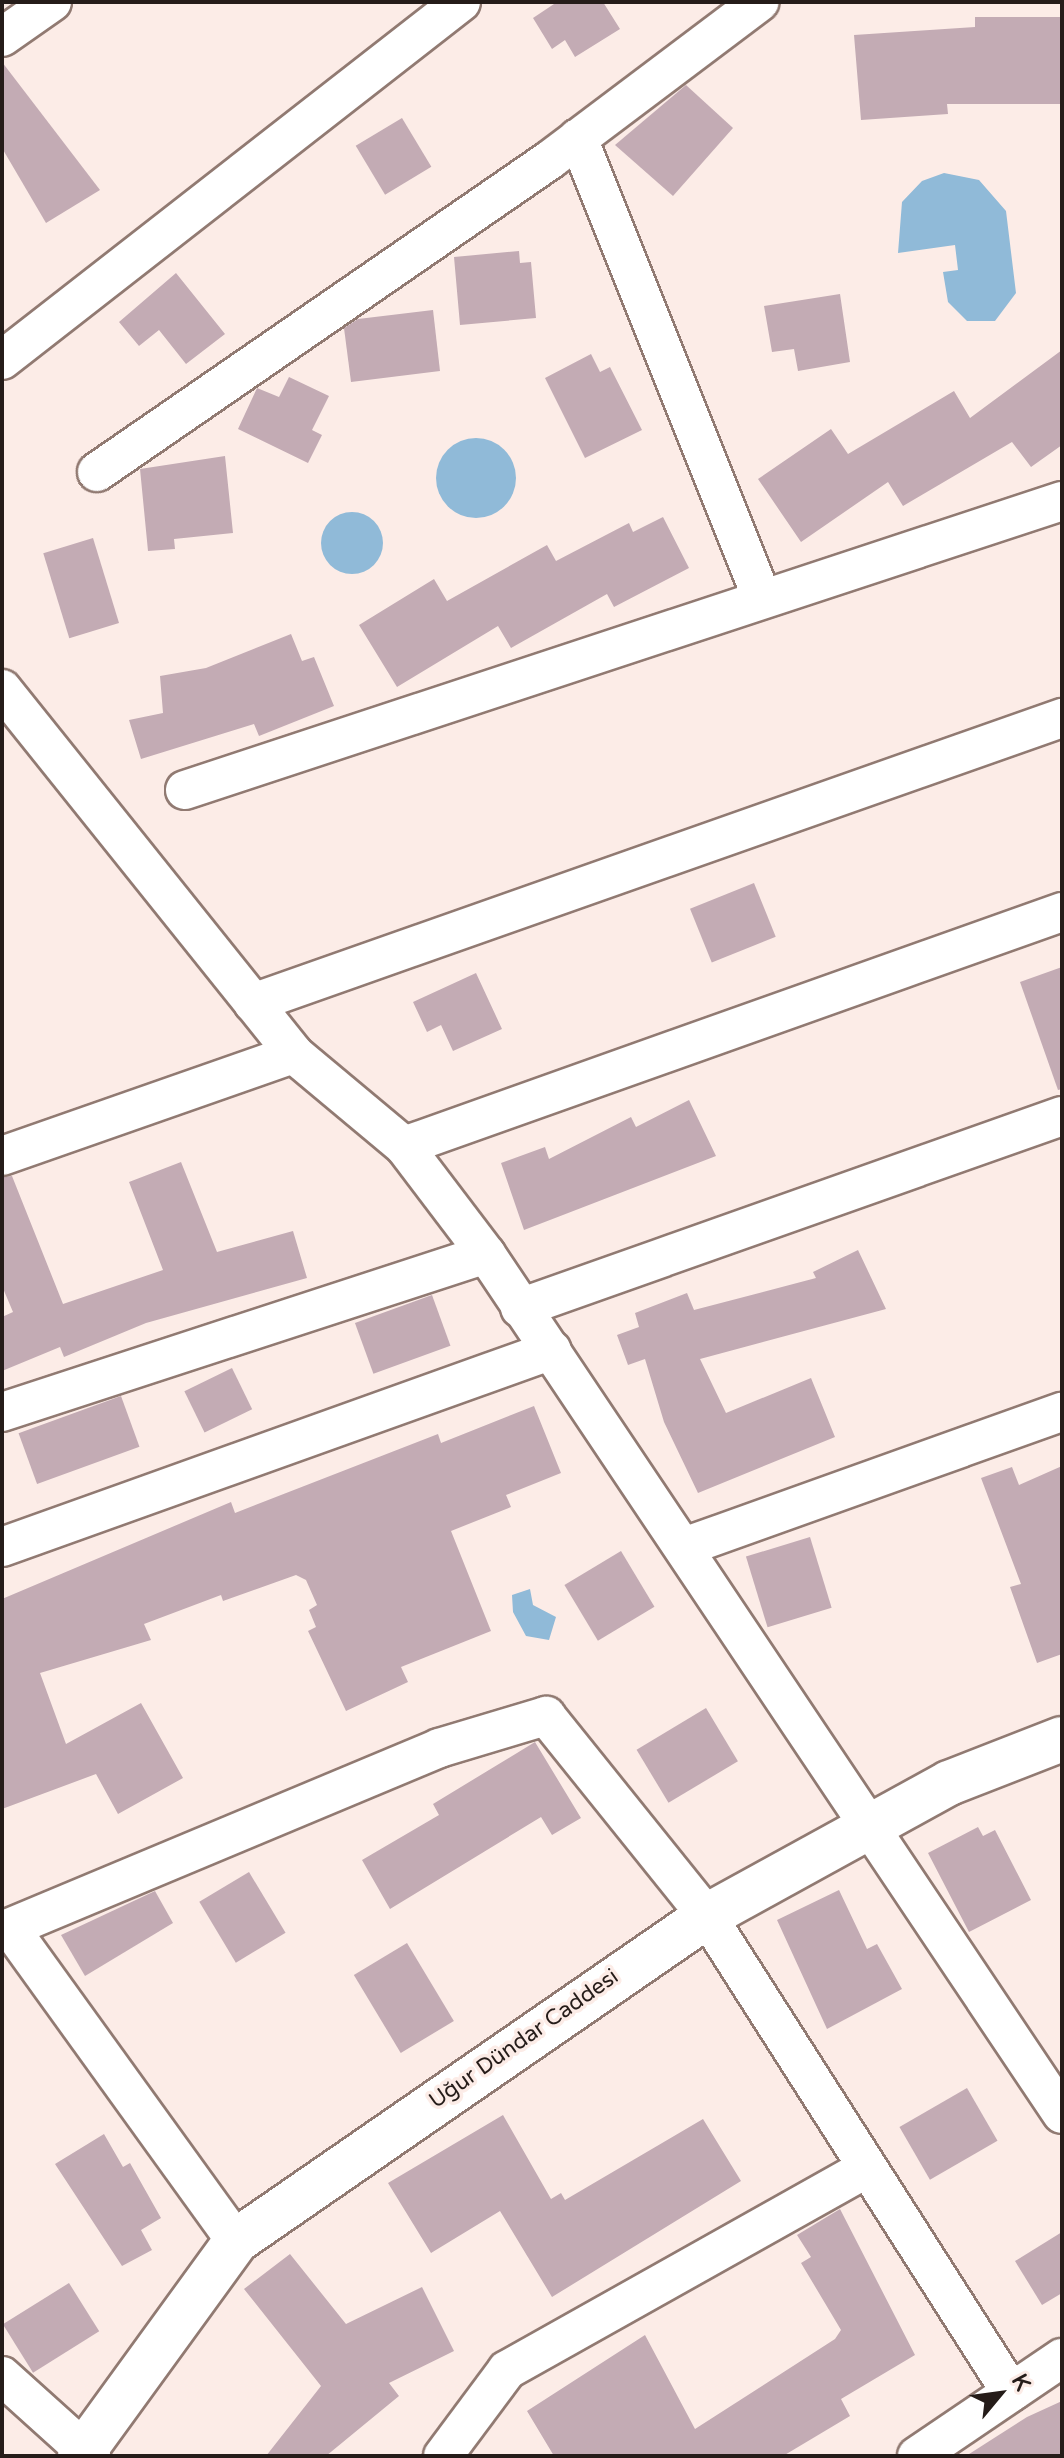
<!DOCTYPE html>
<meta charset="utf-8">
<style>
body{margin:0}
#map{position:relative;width:1064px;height:2458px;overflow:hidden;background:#fcece7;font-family:"Varela Round",sans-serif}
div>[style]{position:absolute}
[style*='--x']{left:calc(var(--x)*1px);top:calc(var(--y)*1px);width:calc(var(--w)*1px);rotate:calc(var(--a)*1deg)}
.water>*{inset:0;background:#90bad8}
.round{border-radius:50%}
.building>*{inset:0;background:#c3abb4;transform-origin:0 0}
.roads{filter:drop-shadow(2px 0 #917a72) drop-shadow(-2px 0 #917a72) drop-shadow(0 2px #917a72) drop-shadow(0 -2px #917a72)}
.street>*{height:38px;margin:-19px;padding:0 19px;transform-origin:19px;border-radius:19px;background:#fff}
.secondary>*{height:44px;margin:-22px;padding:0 22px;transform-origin:22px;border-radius:22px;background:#fff}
span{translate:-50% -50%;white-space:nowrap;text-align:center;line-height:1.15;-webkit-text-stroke:7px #fcece7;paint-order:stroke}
.street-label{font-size:22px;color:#251c19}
.frame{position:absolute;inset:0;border:4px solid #251c19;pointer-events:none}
.north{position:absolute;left:960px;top:2354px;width:80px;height:80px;-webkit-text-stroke:6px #fcece7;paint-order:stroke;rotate:61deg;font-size:22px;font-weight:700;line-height:32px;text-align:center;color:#251c19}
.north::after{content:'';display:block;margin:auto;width:28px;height:36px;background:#251c19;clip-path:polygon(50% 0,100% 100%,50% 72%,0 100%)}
</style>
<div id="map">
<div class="water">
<i style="clip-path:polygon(944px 173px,979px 180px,1006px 211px,1016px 293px,995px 321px,967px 321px,948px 302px,943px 272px,958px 270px,955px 245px,898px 253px,902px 202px,922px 181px)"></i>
<i class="round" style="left:436px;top:438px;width:80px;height:80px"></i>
<i class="round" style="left:321px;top:512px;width:62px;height:62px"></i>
<i style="clip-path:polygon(530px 1589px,533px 1605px,556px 1617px,549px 1640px,526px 1636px,513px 1612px,512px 1595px)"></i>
</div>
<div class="building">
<i style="clip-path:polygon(557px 2px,603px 2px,620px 29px,575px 57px,565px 40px,552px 49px,533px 18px)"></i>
<i style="clip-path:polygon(975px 17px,1062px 17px,1062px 104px,947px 104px,948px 114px,861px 120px,854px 35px,975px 27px)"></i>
<i style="clip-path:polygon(2px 62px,100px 190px,46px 223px,2px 148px)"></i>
<i style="clip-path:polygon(686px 85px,733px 128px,673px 196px,615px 145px)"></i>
<i style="left:402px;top:118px;width:57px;height:54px;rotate:59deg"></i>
<i style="clip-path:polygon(519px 251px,520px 263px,531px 262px,536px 318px,460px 325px,454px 257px)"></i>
<i style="clip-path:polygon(176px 273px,225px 334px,186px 364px,159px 330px,139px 346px,119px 322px)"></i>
<i style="clip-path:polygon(840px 294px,850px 362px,798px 371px,794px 349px,772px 352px,764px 306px)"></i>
<i style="clip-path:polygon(433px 310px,440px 371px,351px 382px,344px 328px,358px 319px)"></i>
<i style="clip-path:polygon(1062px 350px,1062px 445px,1031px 467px,1012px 442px,903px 506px,888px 482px,801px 542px,758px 479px,831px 429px,848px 454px,954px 391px,970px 418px)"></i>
<i style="clip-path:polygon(591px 354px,600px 372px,610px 367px,642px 430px,585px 458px,545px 378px)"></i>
<i style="clip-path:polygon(289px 377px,329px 396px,312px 430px,322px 435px,308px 463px,238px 429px,257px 388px,279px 397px)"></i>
<i style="clip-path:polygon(225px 456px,233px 533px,174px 539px,175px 549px,148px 551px,140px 469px)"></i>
<i style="clip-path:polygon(663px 517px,689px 568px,614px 607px,607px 594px,511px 648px,498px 626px,397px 687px,359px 625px,434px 579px,447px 601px,547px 545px,556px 561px,629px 523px,633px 532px)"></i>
<i style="left:93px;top:538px;width:89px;height:52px;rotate:73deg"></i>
<i style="clip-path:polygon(291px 634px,302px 661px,314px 657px,334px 706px,259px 736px,254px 724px,141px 759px,129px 720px,163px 713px,160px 676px,206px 668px)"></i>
<i style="left:754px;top:883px;width:58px;height:69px;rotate:68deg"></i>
<i style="clip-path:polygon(1062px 967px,1062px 1089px,1058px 1090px,1020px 982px)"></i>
<i style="clip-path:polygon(476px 973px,502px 1029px,453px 1051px,441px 1025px,427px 1032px,413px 1002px)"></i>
<i style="clip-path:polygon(689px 1100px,716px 1156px,524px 1230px,501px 1163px,545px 1147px,549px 1159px,631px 1117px,636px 1127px)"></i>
<i style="clip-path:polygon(181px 1162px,217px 1252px,293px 1231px,307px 1278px,146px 1323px,64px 1357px,60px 1347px,2px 1371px,2px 1317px,13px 1312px,2px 1286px,2px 1177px,12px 1176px,63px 1304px,163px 1270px,129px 1182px)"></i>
<i style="clip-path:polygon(858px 1250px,886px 1309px,700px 1359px,726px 1413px,811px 1378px,835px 1437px,698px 1493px,664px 1422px,645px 1359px,628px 1365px,617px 1335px,639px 1327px,635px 1313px,687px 1293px,694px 1310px,816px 1278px,813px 1272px)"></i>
<i style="left:432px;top:1295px;width:54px;height:82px;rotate:70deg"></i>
<i style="left:232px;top:1368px;width:46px;height:53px;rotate:64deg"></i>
<i style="left:121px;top:1396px;width:54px;height:109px;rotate:70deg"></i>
<i style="clip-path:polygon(534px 1406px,561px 1473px,506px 1495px,511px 1507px,451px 1531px,491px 1631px,401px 1667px,408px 1682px,346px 1711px,308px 1631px,316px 1627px,309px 1610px,317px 1605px,306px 1580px,296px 1575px,223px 1601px,221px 1595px,144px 1624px,151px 1640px,40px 1673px,66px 1744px,141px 1703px,183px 1778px,118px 1814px,96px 1774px,2px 1809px,2px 1599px,231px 1502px,235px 1513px,438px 1434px,441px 1443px)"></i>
<i style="clip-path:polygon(1062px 1466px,1062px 1654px,1037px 1663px,1010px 1587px,1021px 1584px,981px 1478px,1012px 1467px,1019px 1485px)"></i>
<i style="left:810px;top:1537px;width:74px;height:67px;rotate:73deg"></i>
<i style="left:621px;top:1551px;width:65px;height:66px;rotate:59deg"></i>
<i style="left:706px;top:1708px;width:62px;height:81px;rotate:59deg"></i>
<i style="clip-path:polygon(535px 1742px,581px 1818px,552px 1835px,541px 1817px,390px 1909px,362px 1860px,439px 1815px,433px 1804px)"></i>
<i style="clip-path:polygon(978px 1827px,983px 1836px,995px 1830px,1031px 1900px,969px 1932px,928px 1853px)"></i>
<i style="left:249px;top:1872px;width:71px;height:58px;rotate:59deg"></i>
<i style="clip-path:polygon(839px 1890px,867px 1949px,877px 1944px,902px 1989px,827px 2029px,777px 1920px)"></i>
<i style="clip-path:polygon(155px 1891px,173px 1923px,85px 1976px,61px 1935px)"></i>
<i style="left:407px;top:1943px;width:91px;height:62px;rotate:59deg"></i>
<i style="left:967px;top:2088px;width:61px;height:78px;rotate:60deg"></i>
<i style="clip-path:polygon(503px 2115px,551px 2199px,561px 2193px,565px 2200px,703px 2119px,741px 2181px,552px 2297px,500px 2211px,431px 2253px,388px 2183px)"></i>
<i style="clip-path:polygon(104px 2134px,123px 2167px,130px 2163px,161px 2218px,141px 2230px,152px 2250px,122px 2266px,55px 2164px)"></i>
<i style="clip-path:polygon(840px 2209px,915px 2355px,841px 2399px,850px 2416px,783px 2456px,554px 2456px,527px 2411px,645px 2335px,695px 2429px,835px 2339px,841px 2330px,801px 2263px,811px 2257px,797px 2235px)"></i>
<i style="clip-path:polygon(1062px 2232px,1062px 2293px,1042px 2305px,1015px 2261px)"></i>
<i style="clip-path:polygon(290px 2254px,346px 2324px,422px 2287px,454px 2351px,389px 2383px,399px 2396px,326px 2456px,266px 2456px,321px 2386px,244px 2289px)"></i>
<i style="left:69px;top:2283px;width:57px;height:78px;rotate:58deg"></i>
<i style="clip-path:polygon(1062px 2401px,1062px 2456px,966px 2456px,1027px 2417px)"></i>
</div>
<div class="roads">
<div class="street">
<i style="--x:2;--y:37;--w:61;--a:-35"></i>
<i style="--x:578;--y:138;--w:495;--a:68.2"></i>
<i style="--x:2;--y:360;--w:582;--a:-37.95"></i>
<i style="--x:97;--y:472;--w:551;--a:-34.58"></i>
<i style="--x:551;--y:159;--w:261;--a:-37"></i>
<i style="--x:2;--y:689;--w:467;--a:51.3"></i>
<i style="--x:294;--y:1054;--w:143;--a:39.9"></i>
<i style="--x:404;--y:1146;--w:136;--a:52.8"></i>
<i style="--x:486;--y:1254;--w:1035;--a:56.19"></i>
<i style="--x:185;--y:790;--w:923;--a:-18.24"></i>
<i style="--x:253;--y:1003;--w:858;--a:-19.41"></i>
<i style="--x:404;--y:1146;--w:698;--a:-19.58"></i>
<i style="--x:2;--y:1156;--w:309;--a:-19.3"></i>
<i style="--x:520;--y:1308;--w:575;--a:-19.51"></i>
<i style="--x:2;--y:1412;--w:509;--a:-18.08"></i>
<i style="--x:2;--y:1547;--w:584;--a:-19.71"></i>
<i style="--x:684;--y:1547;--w:401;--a:-19.7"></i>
<i style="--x:10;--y:1928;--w:386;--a:54.2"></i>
<i style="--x:2;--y:1931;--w:474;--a:-22.7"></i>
<i style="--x:439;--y:1748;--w:112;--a:-16.7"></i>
<i style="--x:546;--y:1716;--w:257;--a:51.2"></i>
<i style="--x:707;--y:1916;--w:565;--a:57.44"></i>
<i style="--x:2;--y:2376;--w:120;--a:42"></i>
<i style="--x:443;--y:2456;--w:107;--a:-53.3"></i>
<i style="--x:507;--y:2370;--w:413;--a:-29.3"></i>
<i style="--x:917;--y:2456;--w:175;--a:-34.1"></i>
</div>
<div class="secondary">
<i style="--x:80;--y:2456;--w:266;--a:-54"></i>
<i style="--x:236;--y:2241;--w:572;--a:-34.61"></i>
<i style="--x:707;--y:1916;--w:276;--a:-28.8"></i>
<i style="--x:949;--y:1783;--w:121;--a:-21.3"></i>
</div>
</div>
<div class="street-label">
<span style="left:524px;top:2039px;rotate:-35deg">Uğur Dündar Caddesi</span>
</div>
<div class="frame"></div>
<div class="north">K</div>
</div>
